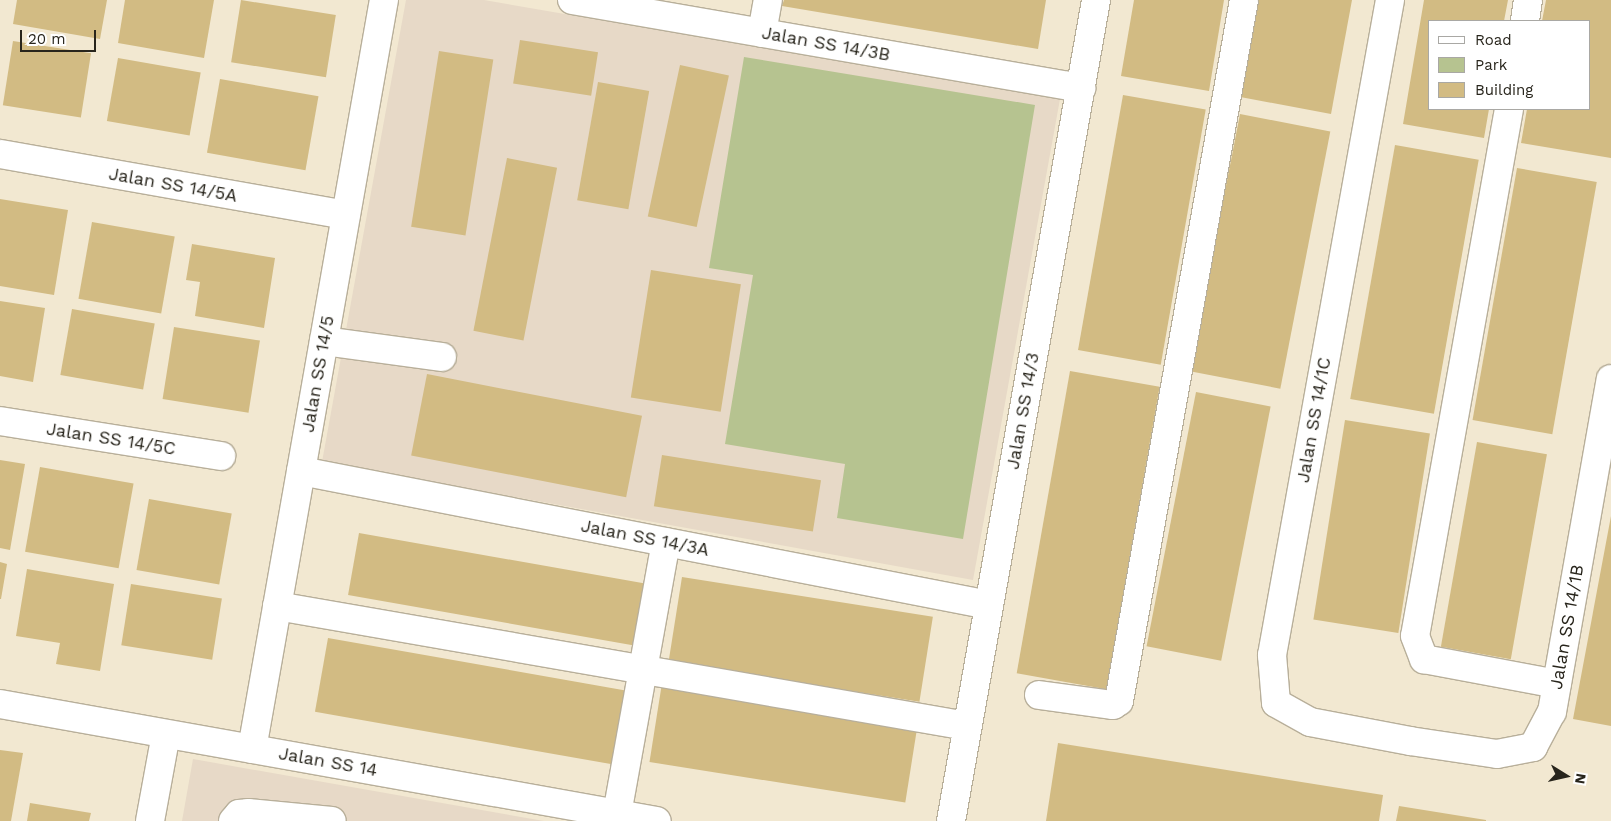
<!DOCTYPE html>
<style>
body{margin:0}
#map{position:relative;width:1611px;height:821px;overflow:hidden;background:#f2e8d1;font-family:"Work Sans",sans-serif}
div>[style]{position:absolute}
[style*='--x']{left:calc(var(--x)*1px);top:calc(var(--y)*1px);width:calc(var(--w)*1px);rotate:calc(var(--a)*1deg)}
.education>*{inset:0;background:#e7d9c7}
.green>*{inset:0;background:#b6c390}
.building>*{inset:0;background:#d2bb83;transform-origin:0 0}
.roads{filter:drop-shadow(1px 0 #b8af9a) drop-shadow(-1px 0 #b8af9a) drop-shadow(0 1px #b8af9a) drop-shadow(0 -1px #b8af9a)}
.minor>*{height:28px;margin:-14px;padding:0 14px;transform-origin:14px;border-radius:14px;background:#fff}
span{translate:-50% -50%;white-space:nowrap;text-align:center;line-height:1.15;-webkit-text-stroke:5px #fff;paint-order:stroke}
.street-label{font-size:18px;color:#28251c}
.legend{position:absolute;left:1428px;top:20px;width:162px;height:90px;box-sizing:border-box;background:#fff;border:1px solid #a9a8a4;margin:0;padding:6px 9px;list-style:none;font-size:15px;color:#28251c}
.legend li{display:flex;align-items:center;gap:10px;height:25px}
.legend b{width:25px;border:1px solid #a9a8a4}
.north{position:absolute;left:1541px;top:751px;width:50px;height:50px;-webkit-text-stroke:4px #fff;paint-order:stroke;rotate:100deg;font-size:14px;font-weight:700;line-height:20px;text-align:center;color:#28251c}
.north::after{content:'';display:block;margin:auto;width:18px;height:22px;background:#28251c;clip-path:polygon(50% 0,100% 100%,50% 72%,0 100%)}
.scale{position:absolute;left:20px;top:30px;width:76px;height:22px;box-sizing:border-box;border:2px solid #28251c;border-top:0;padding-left:6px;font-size:15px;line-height:18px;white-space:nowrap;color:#28251c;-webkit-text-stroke:4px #fff;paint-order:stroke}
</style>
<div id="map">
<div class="education">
<i style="clip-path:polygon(406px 0,484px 0,1060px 99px,973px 580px,322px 462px)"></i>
<i style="clip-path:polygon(193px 759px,544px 821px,182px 821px)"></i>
</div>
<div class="green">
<i style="clip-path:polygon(744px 57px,1035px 105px,963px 539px,837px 518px,845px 464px,725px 444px,753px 275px,709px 268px)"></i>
</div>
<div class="building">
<i style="clip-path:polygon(17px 0,107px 0,100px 39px,13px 24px)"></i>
<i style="clip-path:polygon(125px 0,214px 0,204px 58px,118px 43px)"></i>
<i style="left:241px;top:0;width:96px;height:63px;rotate:9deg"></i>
<i style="clip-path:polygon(784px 0,1046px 0,1038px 49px,782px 6px)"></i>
<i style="clip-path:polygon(1134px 0,1224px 0,1209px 91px,1121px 76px)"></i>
<i style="clip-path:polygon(1253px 0,1352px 0,1331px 114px,1235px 96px)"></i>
<i style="clip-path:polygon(1424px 0,1508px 0,1504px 21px,1430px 21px,1430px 109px,1489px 109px,1484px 138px,1403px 124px)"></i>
<i style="clip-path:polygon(1546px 0,1611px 0,1611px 158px,1521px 143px,1527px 109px,1590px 109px,1590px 21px,1542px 21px)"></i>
<i style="left:520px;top:40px;width:79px;height:44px;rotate:9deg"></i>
<i style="left:13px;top:41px;width:79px;height:65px;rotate:9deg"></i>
<i style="left:439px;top:51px;width:55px;height:178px;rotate:9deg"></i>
<i style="left:118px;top:58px;width:84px;height:64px;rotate:10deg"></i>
<i style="left:680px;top:65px;width:50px;height:155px;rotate:12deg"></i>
<i style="left:220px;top:79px;width:100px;height:75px;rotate:10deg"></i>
<i style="left:598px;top:82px;width:52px;height:120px;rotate:10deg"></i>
<i style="left:1123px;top:95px;width:84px;height:259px;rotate:10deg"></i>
<i style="left:1240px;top:114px;width:92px;height:262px;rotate:11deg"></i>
<i style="left:1395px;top:145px;width:85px;height:258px;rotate:10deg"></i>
<i style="left:507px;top:158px;width:51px;height:176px;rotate:11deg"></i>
<i style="left:1517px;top:168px;width:81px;height:256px;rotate:10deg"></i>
<i style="clip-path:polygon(0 199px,68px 210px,54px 295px,0 286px)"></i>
<i style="left:92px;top:222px;width:84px;height:78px;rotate:10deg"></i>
<i style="clip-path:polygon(192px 244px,275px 258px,264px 328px,195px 316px,200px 282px,186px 280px)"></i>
<i style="left:651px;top:270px;width:91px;height:129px;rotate:9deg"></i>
<i style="clip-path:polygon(0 301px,45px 308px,33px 382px,0 376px)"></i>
<i style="left:72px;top:309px;width:84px;height:67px;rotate:10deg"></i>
<i style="left:174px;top:327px;width:87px;height:73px;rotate:9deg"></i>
<i style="left:1070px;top:371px;width:91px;height:307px;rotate:10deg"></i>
<i style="left:427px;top:374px;width:219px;height:83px;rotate:11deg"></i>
<i style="left:1196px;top:392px;width:76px;height:259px;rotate:11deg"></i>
<i style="left:1345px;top:420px;width:86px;height:202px;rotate:9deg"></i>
<i style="left:1477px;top:442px;width:71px;height:208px;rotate:10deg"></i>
<i style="left:662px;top:455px;width:161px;height:52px;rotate:9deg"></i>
<i style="clip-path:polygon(0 460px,25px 464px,10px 550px,0 548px)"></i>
<i style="left:40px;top:467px;width:95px;height:86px;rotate:10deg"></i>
<i style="left:149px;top:499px;width:84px;height:72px;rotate:10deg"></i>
<i style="clip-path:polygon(1611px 516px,1611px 726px,1573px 719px)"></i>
<i style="left:359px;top:533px;width:302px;height:63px;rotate:10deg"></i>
<i style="clip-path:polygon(0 562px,7px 564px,1px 599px,0 599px)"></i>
<i style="clip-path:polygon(27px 569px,114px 584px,100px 671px,56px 664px,60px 643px,16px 636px)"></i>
<i style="left:682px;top:577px;width:254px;height:86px;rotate:9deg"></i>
<i style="left:131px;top:584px;width:92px;height:62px;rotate:9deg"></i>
<i style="left:328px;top:638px;width:315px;height:75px;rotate:10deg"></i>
<i style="left:662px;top:683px;width:259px;height:80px;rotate:9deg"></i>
<i style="clip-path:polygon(1058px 743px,1383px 795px,1379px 821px,1046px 821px)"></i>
<i style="clip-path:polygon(0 750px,23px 753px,11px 821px,0 821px)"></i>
<i style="clip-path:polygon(30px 803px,91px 813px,89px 821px,27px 821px)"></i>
<i style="clip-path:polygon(1399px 806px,1486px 820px,1486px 821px,1396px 821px)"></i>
</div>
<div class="roads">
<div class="minor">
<i style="--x:572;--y:0;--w:517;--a:9.81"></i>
<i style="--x:1390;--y:0;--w:666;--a:100.21"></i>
<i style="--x:1272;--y:655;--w:48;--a:85.2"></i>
<i style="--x:1276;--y:703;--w:39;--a:29"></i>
<i style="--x:1310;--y:722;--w:102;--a:10.8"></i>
<i style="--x:1410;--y:741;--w:88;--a:8.5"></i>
<i style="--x:1497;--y:754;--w:37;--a:-11"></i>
<i style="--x:1533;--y:747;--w:40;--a:-62"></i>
<i style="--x:1552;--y:712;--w:338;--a:-80"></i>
<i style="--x:1525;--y:21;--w:21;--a:-82"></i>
<i style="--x:762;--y:33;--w:34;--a:-80"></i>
<i style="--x:1509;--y:109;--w:535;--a:100.11"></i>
<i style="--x:1415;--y:636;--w:25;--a:69"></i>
<i style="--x:1424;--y:659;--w:135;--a:10.6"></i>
<i style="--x:0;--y:154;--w:351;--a:10"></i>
<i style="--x:324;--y:341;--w:119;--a:7.7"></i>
<i style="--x:0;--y:421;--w:224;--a:9"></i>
<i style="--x:301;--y:471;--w:701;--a:11.02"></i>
<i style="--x:277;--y:606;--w:700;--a:9.87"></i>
<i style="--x:1039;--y:695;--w:75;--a:7.7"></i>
<i style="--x:1113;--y:705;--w:7;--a:-34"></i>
<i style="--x:1119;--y:701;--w:712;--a:-79.89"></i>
<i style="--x:0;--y:704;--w:667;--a:10.1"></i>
<i style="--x:252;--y:749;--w:761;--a:-80.01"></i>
<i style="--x:617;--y:814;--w:276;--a:-79.8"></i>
<i style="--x:150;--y:821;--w:88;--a:-79.6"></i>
<i style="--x:233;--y:821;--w:9;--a:-49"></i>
<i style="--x:239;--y:814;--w:9;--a:-6"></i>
<i style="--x:248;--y:813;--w:84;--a:5.4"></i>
<i style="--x:951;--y:821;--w:834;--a:-79.98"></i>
</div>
</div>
<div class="street-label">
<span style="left:826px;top:44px;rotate:10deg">Jalan SS 14/3B</span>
<span style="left:173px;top:185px;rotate:10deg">Jalan SS 14/5A</span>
<span style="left:318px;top:374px;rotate:-80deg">Jalan SS 14/5</span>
<span style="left:1023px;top:411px;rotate:-80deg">Jalan SS 14/3</span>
<span style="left:1314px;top:420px;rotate:-80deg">Jalan SS 14/1C</span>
<span style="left:111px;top:439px;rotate:9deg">Jalan SS 14/5C</span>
<span style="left:645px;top:538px;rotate:11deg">Jalan SS 14/3A</span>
<span style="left:1567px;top:627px;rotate:-80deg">Jalan SS 14/1B</span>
<span style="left:328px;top:762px;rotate:10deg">Jalan SS 14</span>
</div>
<ul class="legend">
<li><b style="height:6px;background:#fff"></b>Road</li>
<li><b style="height:14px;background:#b6c390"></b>Park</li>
<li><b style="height:14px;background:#d2bb83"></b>Building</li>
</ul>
<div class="north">N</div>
<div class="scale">20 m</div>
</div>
